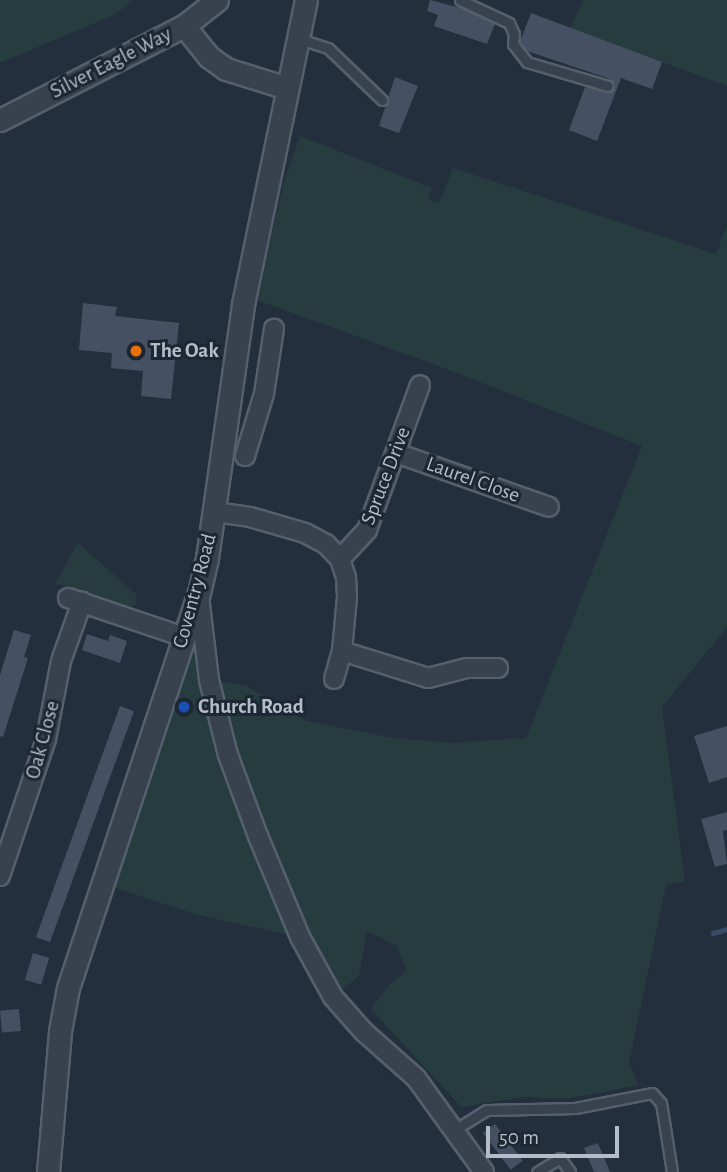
<!DOCTYPE html>
<style>
body{margin:0}
#map{position:relative;width:727px;height:1172px;overflow:hidden;background:#242f3e;font-family:"Alegreya Sans",sans-serif}
div>[style]{position:absolute}
[style*='--x']{left:calc(var(--x)*1px);top:calc(var(--y)*1px);width:calc(var(--w)*1px);rotate:calc(var(--a)*1deg)}
.green>*{inset:0;background:#263c3f}
.stream>*{height:5px;margin:-2.5px;padding:0 2.5px;transform-origin:2.5px;border-radius:2.5px;background:#394c67}
.building>*{inset:0;background:#455162;transform-origin:0 0}
.roads{filter:drop-shadow(2px 0 #565f6c) drop-shadow(-2px 0 #565f6c) drop-shadow(0 2px #565f6c) drop-shadow(0 -2px #565f6c)}
.service>*{height:9px;margin:-4.5px;padding:0 4.5px;transform-origin:4.5px;border-radius:4.5px;background:#38414e}
.minor>*{height:18px;margin:-9px;padding:0 9px;transform-origin:9px;border-radius:9px;background:#38414e}
.tertiary>*{height:21px;margin:-10.5px;padding:0 10.5px;transform-origin:10.5px;border-radius:10.5px;background:#38414e}
.dots>*{width:19px;height:19px;translate:-50% -50%;box-sizing:border-box;border:4px solid #1d2633;border-radius:50%}
span{translate:-50% -50%;white-space:nowrap;text-align:center;line-height:1.15;-webkit-text-stroke:6px #1d2633;paint-order:stroke}
.street-label{font-size:21px;color:#b4bcc9}
.poi-label{font-size:21px;color:#b4bcc9;font-weight:700}
.left{translate:0 -50%;text-align:left}
.scale{position:absolute;left:486px;top:1126px;width:133px;height:32px;box-sizing:border-box;border:4px solid #b4bcc9;border-top:0;padding-left:9px;font-size:21px;line-height:24px;white-space:nowrap;color:#b4bcc9;-webkit-text-stroke:5px #1d2633;paint-order:stroke}
</style>
<div id="map">
<div class="green">
<i style="clip-path:polygon(0 0,133px 0,116px 14px,0 63px)"></i>
<i style="clip-path:polygon(583px 0,727px 0,727px 86px,570px 28px)"></i>
<i style="clip-path:polygon(300px 136px,432px 188px,428px 199px,439px 203px,453px 168px,716px 254px,727px 226px,727px 627px,662px 707px,685px 881px,666px 885px,629px 1063px,639px 1085px,566px 1099px,525px 1097px,461px 1107px,371px 1009px,390px 984px,406px 971px,397px 946px,367px 931px,359px 976px,333px 997px,300px 937px,198px 915px,100px 883px,199px 593px,209px 680px,245px 685px,306px 721px,393px 738px,452px 743px,526px 738px,642px 446px,444px 368px,257px 300px,283px 185px)"></i>
<i style="clip-path:polygon(78px 543px,136px 594px,136px 605px,128px 607px,55px 583px)"></i>
</div>
<div class="stream">
<i style="--x:713;--y:933;--w:15;--a:-16"></i>
</div>
<div class="building">
<i style="clip-path:polygon(430px 0,464px 9px,495px 24px,487px 44px,434px 26px,438px 15px,427px 11px)"></i>
<i style="clip-path:polygon(531px 13px,662px 62px,652px 89px,621px 78px,597px 141px,569px 130px,585px 87px,609px 93px,613px 91px,615px 84px,610px 79px,527px 51px,520px 42px)"></i>
<i style="clip-path:polygon(395px 77px,418px 86px,399px 133px,379px 126px)"></i>
<i style="clip-path:polygon(83px 303px,117px 307px,115px 316px,179px 323px,171px 399px,141px 396px,143px 371px,111px 368px,112px 353px,79px 350px)"></i>
<i style="clip-path:polygon(14px 630px,31px 635px,24px 657px,28px 658px,3px 737px,0 736px,0 675px)"></i>
<i style="clip-path:polygon(87px 634px,108px 641px,110px 635px,127px 641px,120px 663px,82px 650px)"></i>
<i style="left:120px;top:706px;width:15px;height:246px;rotate:20deg"></i>
<i style="clip-path:polygon(727px 726px,727px 777px,709px 783px,694px 736px)"></i>
<i style="clip-path:polygon(727px 812px,727px 830px,723px 831px,727px 864px,715px 867px,701px 819px)"></i>
<i style="left:33px;top:953px;width:17px;height:28px;rotate:17deg"></i>
<i style="left:19px;top:1009px;width:22px;height:19px;rotate:85deg"></i>
<i style="left:495px;top:1124px;width:46px;height:15px;rotate:53deg"></i>
<i style="clip-path:polygon(598px 1143px,610px 1172px,594px 1172px,584px 1148px)"></i>
</div>
<div class="roads">
<div class="service">
<i style="--x:460;--y:0;--w:54;--a:25.1"></i>
<i style="--x:509;--y:23;--w:12;--a:66"></i>
<i style="--x:514;--y:34;--w:10;--a:96"></i>
<i style="--x:513;--y:44;--w:23;--a:52"></i>
<i style="--x:527;--y:62;--w:84;--a:16.5"></i>
<i style="--x:300;--y:39;--w:29;--a:18"></i>
<i style="--x:328;--y:48;--w:75;--a:43.9"></i>
<i style="--x:456;--y:1129;--w:36;--a:-32"></i>
<i style="--x:487;--y:1110;--w:88;--a:-1.3"></i>
<i style="--x:575;--y:1108;--w:78;--a:-11"></i>
<i style="--x:652;--y:1093;--w:13;--a:48"></i>
<i style="--x:661;--y:1103;--w:70;--a:80.9"></i>
<i style="--x:537;--y:1172;--w:27;--a:-31"></i>
<i style="--x:560;--y:1158;--w:17;--a:54"></i>
</div>
<div class="minor">
<i style="--x:396;--y:453;--w:162;--a:19.4"></i>
<i style="--x:245;--y:456;--w:65;--a:-73"></i>
<i style="--x:264;--y:394;--w:66;--a:-81.3"></i>
<i style="--x:215;--y:512;--w:35;--a:8"></i>
<i style="--x:250;--y:517;--w:57;--a:16.2"></i>
<i style="--x:305;--y:533;--w:24;--a:28"></i>
<i style="--x:326;--y:544;--w:21;--a:47"></i>
<i style="--x:340;--y:559;--w:19;--a:72"></i>
<i style="--x:346;--y:577;--w:20;--a:87"></i>
<i style="--x:347;--y:597;--w:54;--a:95.3"></i>
<i style="--x:342;--y:651;--w:29;--a:106"></i>
<i style="--x:340;--y:559;--w:40;--a:-47"></i>
<i style="--x:367;--y:530;--w:154;--a:-69.9"></i>
<i style="--x:199;--y:596;--w:85;--a:83.2"></i>
<i style="--x:209;--y:680;--w:77;--a:75.8"></i>
<i style="--x:228;--y:755;--w:86;--a:69.7"></i>
<i style="--x:258;--y:836;--w:109;--a:67.4"></i>
<i style="--x:300;--y:937;--w:68;--a:61.2"></i>
<i style="--x:333;--y:997;--w:47;--a:48.5"></i>
<i style="--x:364;--y:1032;--w:69;--a:41.5"></i>
<i style="--x:416;--y:1078;--w:116;--a:54.1"></i>
<i style="--x:68;--y:598;--w:122;--a:18.6"></i>
<i style="--x:342;--y:651;--w:90;--a:17.4"></i>
<i style="--x:428;--y:678;--w:40;--a:-14.4"></i>
<i style="--x:467;--y:668;--w:31;--a:0"></i>
<i style="--x:0;--y:876;--w:145;--a:-71.4"></i>
<i style="--x:46;--y:739;--w:79;--a:-79.1"></i>
<i style="--x:61;--y:661;--w:63;--a:-70.4"></i>
</div>
<div class="tertiary">
<i style="--x:184;--y:26;--w:40;--a:51"></i>
<i style="--x:209;--y:57;--w:21;--a:35"></i>
<i style="--x:226;--y:69;--w:64;--a:17.3"></i>
<i style="--x:0;--y:120;--w:207;--a:-27.1"></i>
<i style="--x:184;--y:26;--w:42;--a:-38.2"></i>
<i style="--x:48;--y:1172;--w:142;--a:-85.1"></i>
<i style="--x:60;--y:1031;--w:44;--a:-79.5"></i>
<i style="--x:68;--y:988;--w:416;--a:-71.7"></i>
<i style="--x:199;--y:593;--w:36;--a:-77"></i>
<i style="--x:207;--y:558;--w:257;--a:-81.9"></i>
<i style="--x:243;--y:304;--w:310;--a:-78.3"></i>
</div>
</div>
<div class="dots">
<i style="left:136px;top:351px;background:#e8710a"></i>
<i style="left:184px;top:707px;background:#1a4fb4"></i>
</div>
<div class="street-label">
<span style="left:111px;top:63px;rotate:-27deg">Silver Eagle Way</span>
<span style="left:386px;top:476px;rotate:-69deg">Spruce Drive</span>
<span style="left:473px;top:480px;rotate:20deg">Laurel Close</span>
<span style="left:195px;top:591px;rotate:-75deg">Coventry Road</span>
<span style="left:43px;top:740px;rotate:-75deg">Oak Close</span>
</div>
<div class="poi-label">
<span class="left" style="left:150px;top:351px">The Oak</span>
<span class="left" style="left:198px;top:707px">Church Road</span>
</div>
<div class="scale">50 m</div>
</div>
